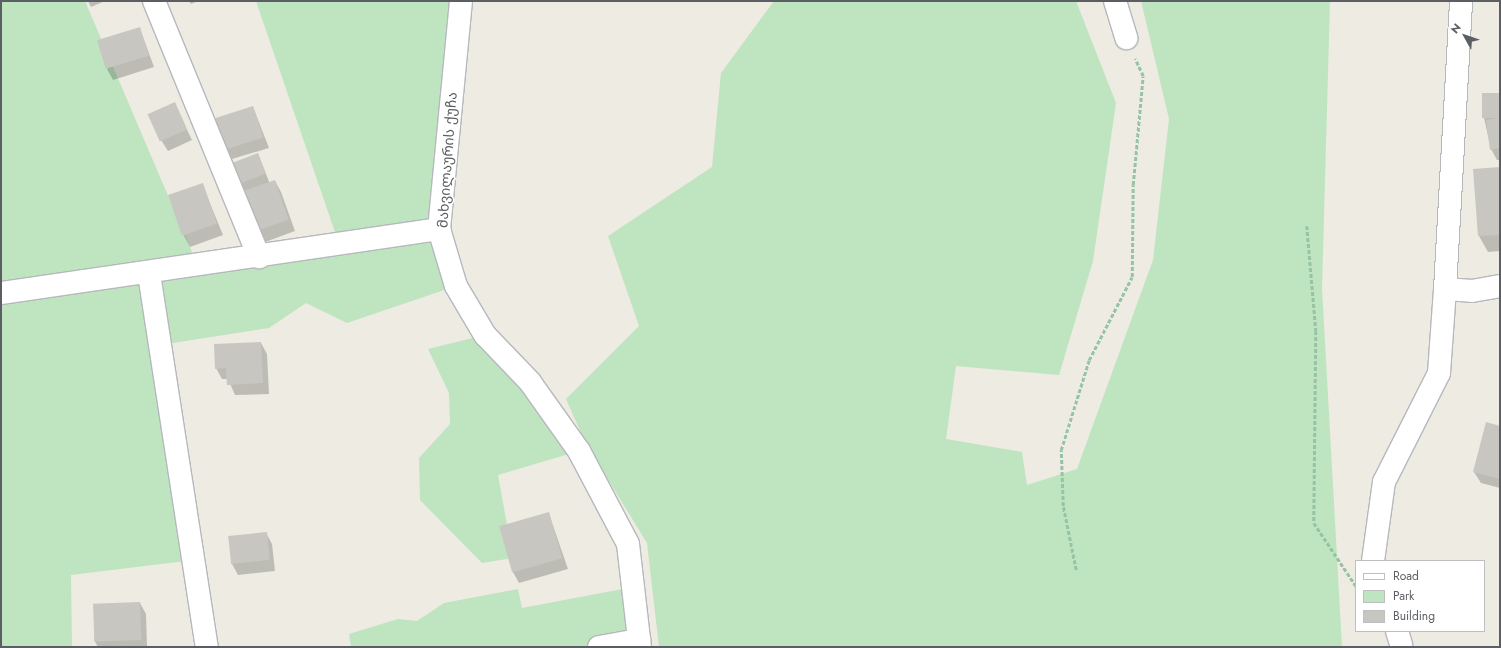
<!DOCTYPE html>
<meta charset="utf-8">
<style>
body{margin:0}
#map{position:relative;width:1501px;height:648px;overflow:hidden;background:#edebe2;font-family:Jost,"Noto Sans Georgian",sans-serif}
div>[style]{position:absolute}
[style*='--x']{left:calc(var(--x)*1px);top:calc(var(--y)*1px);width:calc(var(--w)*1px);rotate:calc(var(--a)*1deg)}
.green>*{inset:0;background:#bfe4c0}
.shadow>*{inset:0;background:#0003}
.building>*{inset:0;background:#c8c6c0;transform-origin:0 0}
.path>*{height:2.5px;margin-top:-1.25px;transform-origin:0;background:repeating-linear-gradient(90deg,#97c3a5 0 4px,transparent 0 6px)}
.roads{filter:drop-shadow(1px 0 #b5b8bc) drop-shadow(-1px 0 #b5b8bc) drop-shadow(0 1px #b5b8bc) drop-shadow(0 -1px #b5b8bc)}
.minor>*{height:22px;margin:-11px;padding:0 11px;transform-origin:11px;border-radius:11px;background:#fff}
span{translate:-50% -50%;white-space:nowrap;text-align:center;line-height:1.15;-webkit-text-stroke:3px #fff;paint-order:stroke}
.street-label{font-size:14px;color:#5b5e63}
.frame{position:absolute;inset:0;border:2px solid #5b5e63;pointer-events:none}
.legend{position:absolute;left:1355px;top:560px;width:130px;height:72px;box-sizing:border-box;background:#fff;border:1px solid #bdbfc1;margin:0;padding:5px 7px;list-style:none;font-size:12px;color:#5b5e63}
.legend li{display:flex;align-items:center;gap:8px;height:20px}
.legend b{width:20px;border:1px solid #bdbfc1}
.north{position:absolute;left:1445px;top:16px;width:40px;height:40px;-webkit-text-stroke:3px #fff;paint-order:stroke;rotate:310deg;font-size:11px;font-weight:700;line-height:16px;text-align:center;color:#5b5e63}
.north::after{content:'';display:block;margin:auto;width:14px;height:18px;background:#5b5e63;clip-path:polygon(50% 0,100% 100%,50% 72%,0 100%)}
</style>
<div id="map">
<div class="green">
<i style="clip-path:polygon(1px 1px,85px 1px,198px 266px,339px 244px,256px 1px,461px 1px,439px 229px,456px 286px,347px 323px,306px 303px,269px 328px,160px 345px,194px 560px,71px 575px,72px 647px,1px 647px)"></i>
<i style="clip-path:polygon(774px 1px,1076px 1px,1116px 103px,1093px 261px,1059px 375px,956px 366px,946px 439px,1022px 452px,1027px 485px,1077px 469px,1153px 260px,1169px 119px,1141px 1px,1330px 1px,1322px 288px,1342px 647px,659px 647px,647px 543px,585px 442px,566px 399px,639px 326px,608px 236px,712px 167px,721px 73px)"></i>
<i style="clip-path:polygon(485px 335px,579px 451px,498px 475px,513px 558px,482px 563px,420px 500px,419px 458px,450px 424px,449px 393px,428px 349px)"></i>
<i style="clip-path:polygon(633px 587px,639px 640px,599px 647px,351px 647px,349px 634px,398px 619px,417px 621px,444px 603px,518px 589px,522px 608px)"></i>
</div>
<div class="shadow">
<i style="clip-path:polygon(88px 1px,105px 1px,91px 7px)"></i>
<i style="clip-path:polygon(189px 1px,198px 1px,191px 4px)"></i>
<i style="clip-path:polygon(140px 29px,154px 67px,113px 80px,107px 69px)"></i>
<i style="clip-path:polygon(1500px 94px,1500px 160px,1497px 160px,1491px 149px,1484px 118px)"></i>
<i style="clip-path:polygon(174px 103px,192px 140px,168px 151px,161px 140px)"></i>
<i style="clip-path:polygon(253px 107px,269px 148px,232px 159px,226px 148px)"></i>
<i style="clip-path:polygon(258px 154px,270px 184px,275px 181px,281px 192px,295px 231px,265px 242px,236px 183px)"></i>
<i style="clip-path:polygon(1500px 168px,1500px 251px,1488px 252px,1479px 236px)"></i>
<i style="clip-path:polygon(202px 184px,223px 235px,190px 247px,184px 236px)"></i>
<i style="clip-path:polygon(261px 343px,267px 354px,269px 394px,235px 395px,228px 379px,222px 379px,216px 368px)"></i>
<i style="clip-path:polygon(1500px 427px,1500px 488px,1481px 483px,1474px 472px)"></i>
<i style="clip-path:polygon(549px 514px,568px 569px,519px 583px,513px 572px)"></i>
<i style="clip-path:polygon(266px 533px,272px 544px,275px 571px,238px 575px,232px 564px)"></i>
<i style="clip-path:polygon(140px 603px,146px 614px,147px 647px,98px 647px,94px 640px)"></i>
</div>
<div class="building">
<i style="left:140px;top:27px;width:30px;height:45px;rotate:73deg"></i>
<i style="left:1500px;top:93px;width:25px;height:18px;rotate:90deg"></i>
<i style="left:175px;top:102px;width:30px;height:30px;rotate:66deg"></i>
<i style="left:253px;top:106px;width:33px;height:40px;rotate:72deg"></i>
<i style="clip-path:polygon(1500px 118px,1500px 148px,1490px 150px,1486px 120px)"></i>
<i style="left:258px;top:153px;width:22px;height:32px;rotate:69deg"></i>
<i style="clip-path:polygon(1500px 167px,1500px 235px,1478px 236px,1473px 169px)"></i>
<i style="left:275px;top:180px;width:42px;height:33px;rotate:71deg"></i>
<i style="left:203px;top:183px;width:43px;height:37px;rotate:71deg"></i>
<i style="clip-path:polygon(261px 342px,263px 383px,227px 385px,226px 368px,215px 369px,214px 344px)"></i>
<i style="clip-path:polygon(1486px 422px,1500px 426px,1500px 479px,1473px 472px)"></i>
<i style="left:549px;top:512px;width:48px;height:52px;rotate:74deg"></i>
<i style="left:267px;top:532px;width:28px;height:39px;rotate:84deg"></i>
<i style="left:140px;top:602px;width:38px;height:47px;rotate:88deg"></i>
</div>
<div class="path">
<i style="--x:1307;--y:226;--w:105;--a:85.1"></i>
<i style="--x:1316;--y:331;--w:192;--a:90.6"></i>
<i style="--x:1314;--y:523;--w:76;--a:56.3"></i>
<i style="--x:1076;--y:570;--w:65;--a:-101.5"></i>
<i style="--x:1063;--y:506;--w:56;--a:-92"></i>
<i style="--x:1061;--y:450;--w:94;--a:-72.7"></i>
<i style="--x:1089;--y:360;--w:93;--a:-62.6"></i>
<i style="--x:1132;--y:277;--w:92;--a:-89.4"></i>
<i style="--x:1133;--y:185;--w:109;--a:-84.8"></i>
<i style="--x:1143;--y:76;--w:19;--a:-115"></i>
</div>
<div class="roads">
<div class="minor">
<i style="--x:154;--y:1;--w:277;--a:67.7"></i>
<i style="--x:461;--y:1;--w:229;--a:95.5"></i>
<i style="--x:439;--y:229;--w:59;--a:73.4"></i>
<i style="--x:456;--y:286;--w:57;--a:59.4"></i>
<i style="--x:485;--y:335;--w:65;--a:46.2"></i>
<i style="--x:530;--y:382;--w:85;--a:54.6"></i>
<i style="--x:579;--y:451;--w:105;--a:62.2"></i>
<i style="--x:628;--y:544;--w:104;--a:83.4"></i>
<i style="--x:1115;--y:1;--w:39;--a:73"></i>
<i style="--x:149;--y:274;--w:377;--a:81.2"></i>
<i style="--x:1445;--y:289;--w:288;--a:-86.8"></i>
<i style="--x:1;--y:293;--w:443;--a:-8.3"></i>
<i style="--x:1373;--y:561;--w:80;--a:-82.1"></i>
<i style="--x:1384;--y:482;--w:122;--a:-63.2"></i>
<i style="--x:1439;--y:373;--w:84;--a:-85.9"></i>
<i style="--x:1445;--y:289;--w:27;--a:4"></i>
<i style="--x:1472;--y:291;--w:28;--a:-10"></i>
<i style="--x:1397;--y:631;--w:14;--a:73"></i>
<i style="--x:599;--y:647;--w:41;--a:-9.9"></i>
</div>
</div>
<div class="street-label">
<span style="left:447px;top:160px;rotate:-86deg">მახვილაურის ქუჩა</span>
</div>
<div class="frame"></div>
<ul class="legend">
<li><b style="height:5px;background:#fff"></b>Road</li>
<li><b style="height:11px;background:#bfe4c0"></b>Park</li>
<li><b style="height:11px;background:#c8c6c0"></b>Building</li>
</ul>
<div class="north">N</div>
</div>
